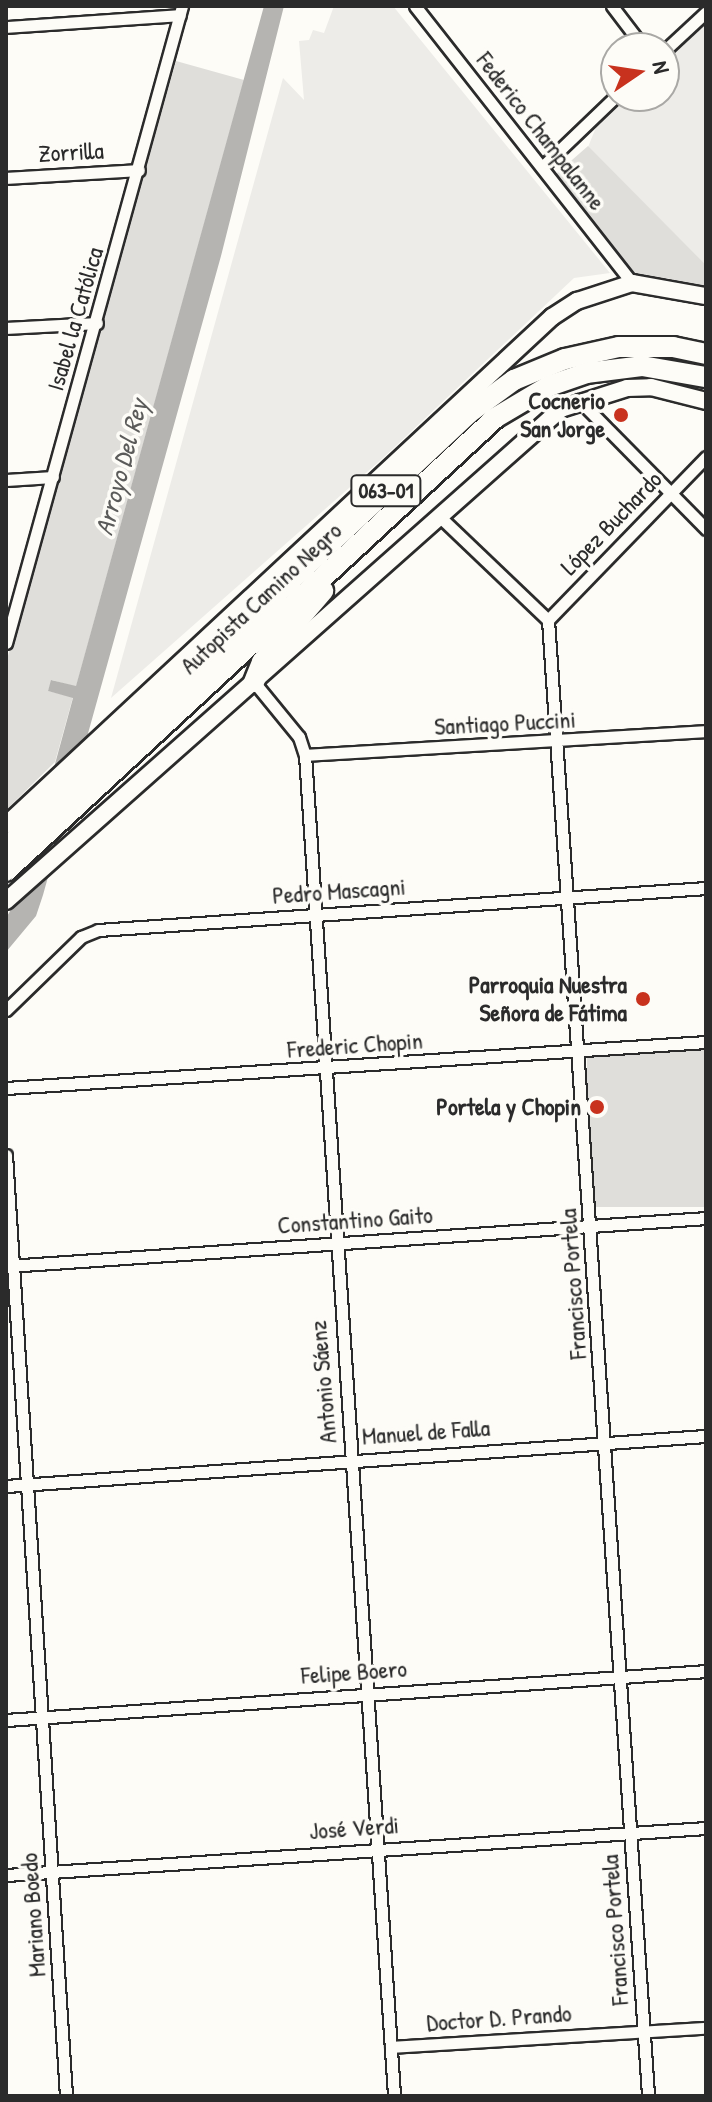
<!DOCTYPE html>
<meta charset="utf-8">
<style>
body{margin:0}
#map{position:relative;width:712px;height:2102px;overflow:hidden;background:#fdfcf7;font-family:"Patrick Hand",sans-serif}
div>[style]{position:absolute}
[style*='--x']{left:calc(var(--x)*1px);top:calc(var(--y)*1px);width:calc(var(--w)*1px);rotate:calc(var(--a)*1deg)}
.built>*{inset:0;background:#edece8}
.green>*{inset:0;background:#dfdeda;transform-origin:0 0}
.water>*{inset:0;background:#b5b4b1}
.roads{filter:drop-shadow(2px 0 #2b2b2b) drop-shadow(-2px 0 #2b2b2b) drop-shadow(0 2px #2b2b2b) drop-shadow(0 -2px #2b2b2b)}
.street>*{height:11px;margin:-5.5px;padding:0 5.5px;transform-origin:5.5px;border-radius:5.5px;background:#fdfcf7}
.secondary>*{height:16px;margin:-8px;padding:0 8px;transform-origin:8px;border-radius:8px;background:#fdfcf7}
.highway>*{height:20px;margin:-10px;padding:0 10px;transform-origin:10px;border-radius:10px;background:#fdfcf7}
.dots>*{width:22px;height:22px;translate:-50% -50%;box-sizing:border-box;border:4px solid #fdfcf7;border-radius:50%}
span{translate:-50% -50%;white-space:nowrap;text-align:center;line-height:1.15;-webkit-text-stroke:7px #fdfcf7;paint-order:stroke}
.shield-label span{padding:2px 6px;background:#fdfcf7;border:2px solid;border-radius:6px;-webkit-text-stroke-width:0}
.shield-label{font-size:22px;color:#2b2b2b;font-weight:700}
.street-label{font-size:24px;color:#2b2b2b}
.poi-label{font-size:24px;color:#2b2b2b;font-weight:700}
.right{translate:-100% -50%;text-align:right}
.water-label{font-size:26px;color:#5b5b5a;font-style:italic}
.frame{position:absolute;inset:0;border:8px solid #2b2b2b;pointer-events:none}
.north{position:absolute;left:600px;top:32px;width:80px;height:80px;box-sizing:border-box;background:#fdfcf7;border:2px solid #a9a8a5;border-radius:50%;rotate:77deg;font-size:22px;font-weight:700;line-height:32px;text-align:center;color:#2b2b2b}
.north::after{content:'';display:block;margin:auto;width:28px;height:36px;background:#c8321e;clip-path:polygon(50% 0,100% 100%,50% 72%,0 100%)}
</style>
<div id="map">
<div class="built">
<i style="clip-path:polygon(334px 6px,393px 6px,610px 273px,574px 278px,383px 458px,111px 698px,283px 78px,304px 100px,299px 41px,309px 40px,313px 30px,324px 33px)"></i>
<i style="clip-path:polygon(706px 24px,706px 265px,588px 147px,599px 120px,626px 96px,664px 96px,664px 62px)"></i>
</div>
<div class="green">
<i style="clip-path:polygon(176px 61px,244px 80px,76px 687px,52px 680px,48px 691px,73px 697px,55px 762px,6px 810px,6px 663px)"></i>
<i style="clip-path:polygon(588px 146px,706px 265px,706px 290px,667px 278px,637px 277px,556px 174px)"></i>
<i style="left:706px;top:1050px;width:157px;height:119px;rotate:90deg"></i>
</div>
<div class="water">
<i style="clip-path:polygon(264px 6px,284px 6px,221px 256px,43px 895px,36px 916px,6px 952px,6px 918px,19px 896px,73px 698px,48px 691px,51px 680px,76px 686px)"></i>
</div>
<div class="roads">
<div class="street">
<i style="--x:415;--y:6;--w:352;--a:51.9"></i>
<i style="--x:612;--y:6;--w:53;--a:52.7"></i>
<i style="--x:6;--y:27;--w:174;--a:-3.9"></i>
<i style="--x:664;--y:51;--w:57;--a:-42.9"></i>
<i style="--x:542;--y:167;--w:103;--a:-43.8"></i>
<i style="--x:6;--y:178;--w:133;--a:-3.4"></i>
<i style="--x:6;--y:328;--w:91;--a:-3.1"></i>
<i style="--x:579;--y:400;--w:181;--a:45.4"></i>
<i style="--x:6;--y:480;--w:47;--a:-3.7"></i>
<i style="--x:438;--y:515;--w:152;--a:43.7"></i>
<i style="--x:548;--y:620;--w:1479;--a:86.12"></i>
<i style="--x:548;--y:620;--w:227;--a:-45.9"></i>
<i style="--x:6;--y:643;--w:661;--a:-74.55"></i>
<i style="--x:254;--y:682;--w:71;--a:50.7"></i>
<i style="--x:299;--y:737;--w:19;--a:72"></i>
<i style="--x:305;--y:755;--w:1344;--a:86.2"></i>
<i style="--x:305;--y:755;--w:402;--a:-3.4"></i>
<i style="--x:6;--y:1010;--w:105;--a:-44.2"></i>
<i style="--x:81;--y:937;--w:18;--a:-22"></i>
<i style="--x:98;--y:930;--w:609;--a:-3.95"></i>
<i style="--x:6;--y:1088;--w:702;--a:-3.76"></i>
<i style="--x:6;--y:1155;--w:943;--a:86.35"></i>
<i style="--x:8;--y:1266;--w:700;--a:-3.93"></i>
<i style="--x:6;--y:1486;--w:702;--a:-4.09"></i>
<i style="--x:6;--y:1720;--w:702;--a:-4"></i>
<i style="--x:6;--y:1875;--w:702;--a:-3.84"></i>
<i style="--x:391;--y:2047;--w:316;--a:-3.5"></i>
</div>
<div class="secondary">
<i style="--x:6;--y:825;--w:746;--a:-42.94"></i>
<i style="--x:552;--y:317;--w:30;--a:-33"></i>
<i style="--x:577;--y:301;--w:58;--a:-18.1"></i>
<i style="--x:632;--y:283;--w:75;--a:10"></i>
<i style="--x:6;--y:901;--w:742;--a:-41.56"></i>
<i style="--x:561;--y:409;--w:69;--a:-17.7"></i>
<i style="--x:627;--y:388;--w:24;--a:-2"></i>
<i style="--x:651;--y:387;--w:57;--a:14.3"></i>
</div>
<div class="highway">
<i style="--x:254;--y:682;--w:22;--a:-68"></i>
<i style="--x:262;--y:662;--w:94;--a:-49.3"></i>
<i style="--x:6;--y:848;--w:635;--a:-43.21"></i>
<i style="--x:469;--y:413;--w:56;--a:-36.3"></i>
<i style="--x:514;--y:380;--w:55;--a:-22.4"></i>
<i style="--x:565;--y:359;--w:55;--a:-12.5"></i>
<i style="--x:619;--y:347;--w:54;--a:0"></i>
<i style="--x:673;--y:347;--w:34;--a:12"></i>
<i style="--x:6;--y:871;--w:667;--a:-42.81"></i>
<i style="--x:495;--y:418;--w:63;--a:-30.7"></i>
<i style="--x:549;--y:386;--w:39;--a:-19"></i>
<i style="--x:586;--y:373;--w:56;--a:-7.1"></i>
<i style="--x:642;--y:366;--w:65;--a:9.8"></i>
</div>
</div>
<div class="dots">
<i style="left:621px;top:415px;background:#c8321e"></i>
<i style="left:643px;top:999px;background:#c8321e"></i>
<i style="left:597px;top:1107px;background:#c8321e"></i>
</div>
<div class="shield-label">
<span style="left:386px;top:491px">063-01</span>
</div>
<div class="street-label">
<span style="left:541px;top:131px;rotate:52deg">Federico Champalanne</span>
<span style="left:71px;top:152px;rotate:-3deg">Zorrilla</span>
<span style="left:75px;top:319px;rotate:-74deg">Isabel la Católica</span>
<span style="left:611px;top:523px;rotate:-46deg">López Buchardo</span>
<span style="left:261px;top:598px;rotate:-43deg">Autopista Camino Negro</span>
<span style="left:505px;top:723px;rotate:-3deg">Santiago Puccini</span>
<span style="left:339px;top:891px;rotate:-4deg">Pedro Mascagni</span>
<span style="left:355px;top:1045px;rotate:-4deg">Frederic Chopin</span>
<span style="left:355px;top:1220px;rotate:-4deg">Constantino Gaito</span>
<span style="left:573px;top:1284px;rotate:-94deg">Francisco Portela</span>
<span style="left:323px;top:1382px;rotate:-95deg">Antonio Sáenz</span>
<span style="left:426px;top:1432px;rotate:-4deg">Manuel de Falla</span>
<span style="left:354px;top:1672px;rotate:-4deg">Felipe Boero</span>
<span style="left:354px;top:1828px;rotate:-4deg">José Verdi</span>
<span style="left:33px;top:1915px;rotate:-94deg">Mariano Boedo</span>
<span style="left:615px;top:1930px;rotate:-94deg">Francisco Portela</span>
<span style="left:499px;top:2018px;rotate:-4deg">Doctor D. Prando</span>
</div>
<div class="poi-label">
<span class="right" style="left:605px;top:415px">Cocnerio<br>San Jorge</span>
<span class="right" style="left:627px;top:999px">Parroquia Nuestra<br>Señora de Fátima</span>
<span class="right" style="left:581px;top:1107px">Portela y Chopin</span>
</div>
<div class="water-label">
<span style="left:121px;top:467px;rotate:-75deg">Arroyo Del Rey</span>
</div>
<div class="frame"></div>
<div class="north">N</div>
</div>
